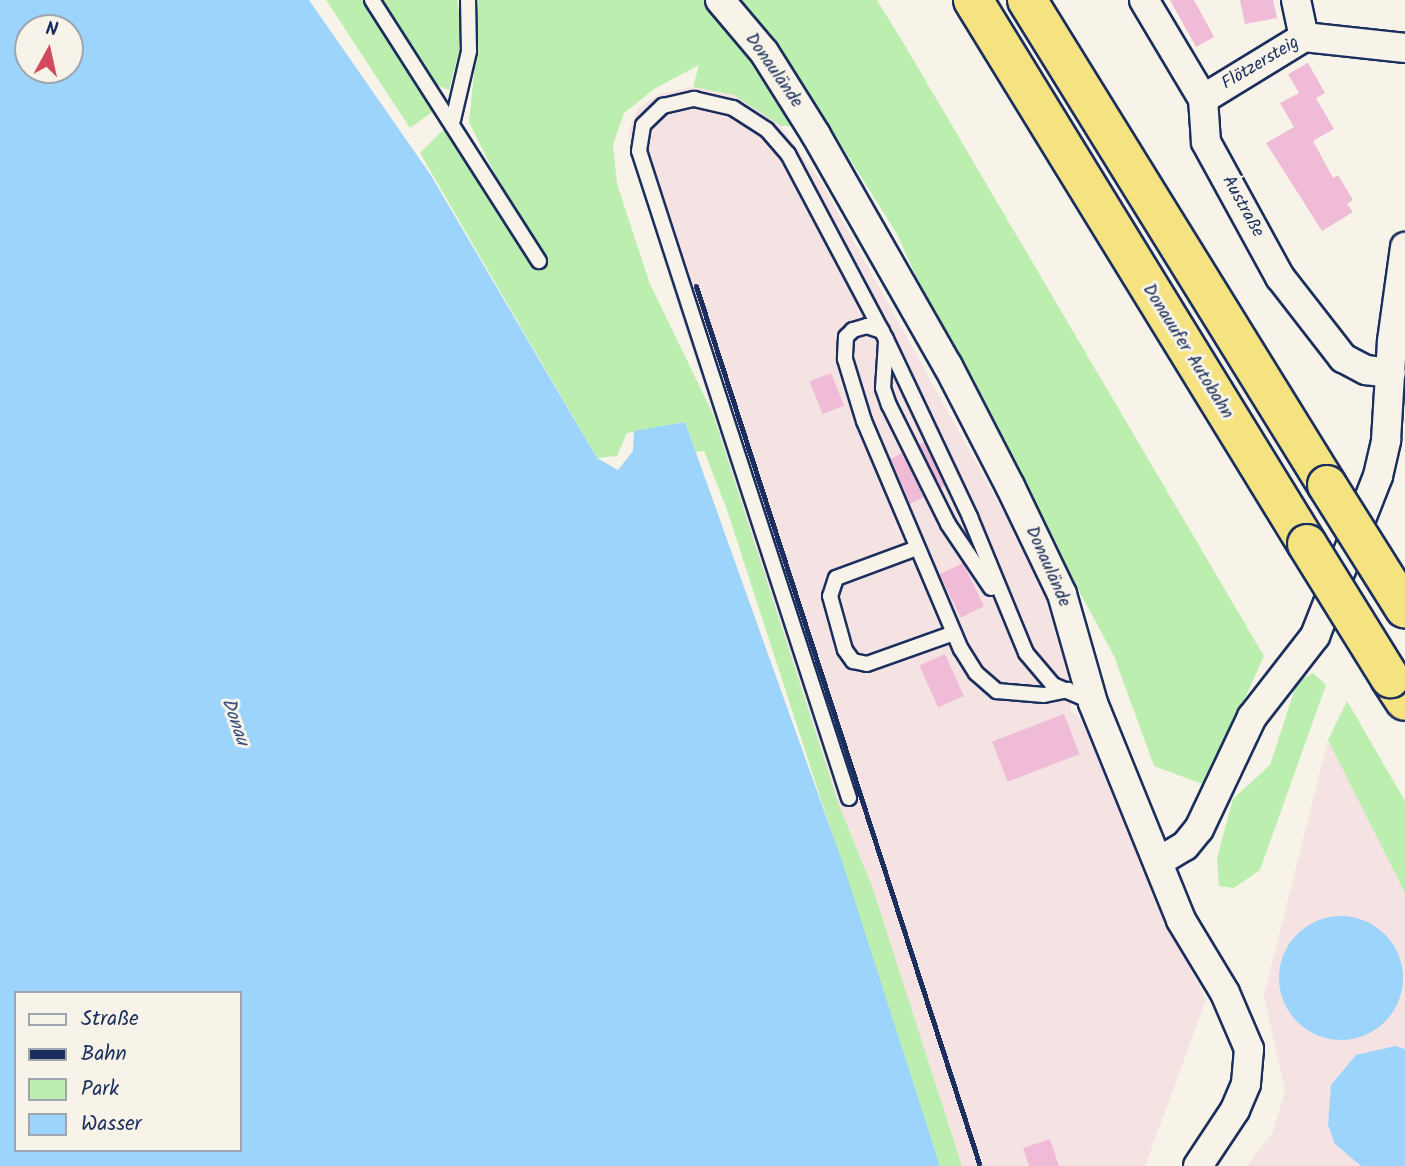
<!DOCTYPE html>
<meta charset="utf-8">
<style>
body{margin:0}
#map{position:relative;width:1405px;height:1166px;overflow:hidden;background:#f7f3e8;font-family:Kalam,sans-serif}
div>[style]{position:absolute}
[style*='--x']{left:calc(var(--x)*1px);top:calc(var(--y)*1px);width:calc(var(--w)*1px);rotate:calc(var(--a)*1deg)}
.built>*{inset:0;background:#f5e2e3}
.green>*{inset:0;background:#bbeeaf}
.water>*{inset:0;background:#9cd4fc}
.round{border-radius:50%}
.building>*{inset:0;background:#efbbd7;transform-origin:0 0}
.roads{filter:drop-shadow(2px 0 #1b2f5e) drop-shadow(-2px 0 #1b2f5e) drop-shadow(0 2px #1b2f5e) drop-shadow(0 -2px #1b2f5e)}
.lane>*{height:14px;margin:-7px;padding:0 7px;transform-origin:7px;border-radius:7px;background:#f7f3e8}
.street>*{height:28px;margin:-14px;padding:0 14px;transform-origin:14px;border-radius:14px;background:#f7f3e8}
.highway>*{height:38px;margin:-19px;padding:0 19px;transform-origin:19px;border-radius:19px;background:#f5e382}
.rail>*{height:5px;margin:-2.5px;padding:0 2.5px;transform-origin:2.5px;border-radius:2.5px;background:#1b2f5e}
.bridges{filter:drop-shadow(2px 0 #1b2f5e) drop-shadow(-2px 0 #1b2f5e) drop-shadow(0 2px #1b2f5e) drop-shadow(0 -2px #1b2f5e)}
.highway-bridge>*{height:38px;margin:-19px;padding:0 19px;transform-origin:19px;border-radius:19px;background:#f5e382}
span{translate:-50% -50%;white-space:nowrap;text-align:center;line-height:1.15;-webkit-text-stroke:6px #f7f3e8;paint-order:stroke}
.street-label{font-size:18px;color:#1b2f5e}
.water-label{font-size:19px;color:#35507e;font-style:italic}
.legend{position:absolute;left:14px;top:991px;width:228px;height:161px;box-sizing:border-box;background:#f7f3e8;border:2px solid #9fa5b1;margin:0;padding:9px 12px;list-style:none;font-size:21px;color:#1b2f5e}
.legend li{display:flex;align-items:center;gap:14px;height:35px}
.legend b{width:35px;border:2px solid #9fa5b1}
.north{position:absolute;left:14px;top:14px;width:70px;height:70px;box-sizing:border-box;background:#f7f3e8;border:2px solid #9fa5b1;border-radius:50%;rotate:8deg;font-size:19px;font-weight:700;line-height:28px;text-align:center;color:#1b2f5e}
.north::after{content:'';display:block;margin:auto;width:24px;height:32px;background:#d1495b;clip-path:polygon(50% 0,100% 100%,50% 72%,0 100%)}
</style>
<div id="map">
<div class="built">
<i style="clip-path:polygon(693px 87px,734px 95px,762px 110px,781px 126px,821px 182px,1057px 609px,1067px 652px,1071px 711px,1096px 733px,1177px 941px,1206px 1000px,1145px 1166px,962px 1166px,873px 889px,839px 805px,662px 256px,630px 142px,629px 130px,638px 109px,659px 94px)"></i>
<i style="clip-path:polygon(1328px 740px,1405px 893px,1405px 1166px,1247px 1166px,1273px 1132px,1285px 1090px,1264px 996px)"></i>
</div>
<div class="green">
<i style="clip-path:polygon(326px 0,365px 0,436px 109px,410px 128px)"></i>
<i style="clip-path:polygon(377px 0,457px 0,463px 36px,449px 90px,434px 84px)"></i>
<i style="clip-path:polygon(474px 0,705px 0,747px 46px,796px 126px,781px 126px,734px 95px,693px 87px,699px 65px,654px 89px,624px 113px,613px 145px,617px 184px,650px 284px,713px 414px,839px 805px,873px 889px,962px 1166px,940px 1166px,726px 507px,704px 451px,696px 452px,685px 422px,627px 433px,617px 456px,597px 458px,420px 153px,447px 126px,514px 213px,469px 122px,478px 35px)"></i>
<i style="clip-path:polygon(738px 0,877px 0,907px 49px,1264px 656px,1205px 785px,1154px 766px,1114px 656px,946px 343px,897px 234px,796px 73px)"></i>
<i style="clip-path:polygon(1313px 673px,1326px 685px,1260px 870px,1234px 888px,1219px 886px,1217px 858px,1233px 799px,1270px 765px,1297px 682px)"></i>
<i style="clip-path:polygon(1347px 701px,1405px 801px,1405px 893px,1328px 740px)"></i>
</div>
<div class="water">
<i style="clip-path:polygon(evenodd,0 0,309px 0,430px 174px,597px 458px,618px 470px,633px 451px,634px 431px,685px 422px,842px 861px,940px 1166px,0 1166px,0 0,28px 28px,70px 28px,70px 70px,28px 70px,28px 28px,0 0,16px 993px,240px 993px,240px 1150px,16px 1150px,16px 993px)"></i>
<i class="round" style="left:1279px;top:916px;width:124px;height:124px"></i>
<i style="clip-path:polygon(1395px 1046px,1405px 1049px,1405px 1166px,1361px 1166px,1335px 1144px,1328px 1125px,1331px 1085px,1356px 1055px)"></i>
</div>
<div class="building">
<i style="clip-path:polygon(1170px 0,1194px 0,1214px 37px,1196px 47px)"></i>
<i style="clip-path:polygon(1240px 0,1273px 0,1277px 18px,1245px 24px)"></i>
<i style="clip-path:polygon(1308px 63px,1325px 93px,1316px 98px,1334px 129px,1313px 141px,1333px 178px,1338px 175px,1353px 200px,1347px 204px,1353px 212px,1322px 231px,1266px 143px,1294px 127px,1280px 103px,1299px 93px,1288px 74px)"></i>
<i style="left:831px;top:373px;width:35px;height:23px;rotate:68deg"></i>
<i style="clip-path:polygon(924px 442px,945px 486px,941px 488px,919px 445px)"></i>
<i style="clip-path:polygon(902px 453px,924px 497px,910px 504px,891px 459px)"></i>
<i style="left:963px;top:563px;width:48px;height:26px;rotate:64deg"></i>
<i style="left:945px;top:654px;width:46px;height:28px;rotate:66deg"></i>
<i style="left:1064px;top:714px;width:43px;height:77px;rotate:69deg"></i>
<i style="clip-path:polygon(1050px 1139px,1059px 1166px,1029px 1166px,1023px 1148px)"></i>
</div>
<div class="roads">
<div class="lane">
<i style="--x:372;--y:0;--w:310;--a:57.4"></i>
<i style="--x:453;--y:120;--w:71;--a:-76.9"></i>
<i style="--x:469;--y:51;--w:51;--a:-91.1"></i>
<i style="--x:882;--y:331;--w:16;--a:-162"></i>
<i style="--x:867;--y:326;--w:15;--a:164"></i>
<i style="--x:853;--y:330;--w:10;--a:135"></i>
<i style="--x:846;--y:337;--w:22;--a:93"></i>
<i style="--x:845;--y:359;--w:65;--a:73"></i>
<i style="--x:864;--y:421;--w:248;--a:67"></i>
<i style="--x:961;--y:649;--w:28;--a:58"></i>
<i style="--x:976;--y:673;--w:28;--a:41"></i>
<i style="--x:997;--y:691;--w:47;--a:4.9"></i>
<i style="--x:1044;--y:695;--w:25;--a:-12"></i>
<i style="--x:886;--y:342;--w:46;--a:93.7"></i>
<i style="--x:883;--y:388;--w:18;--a:71"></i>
<i style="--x:889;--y:405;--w:133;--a:63.6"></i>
<i style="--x:948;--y:524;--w:77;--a:56.1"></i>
<i style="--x:917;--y:548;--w:86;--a:159.7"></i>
<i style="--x:836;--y:578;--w:19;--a:108"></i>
<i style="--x:830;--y:596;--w:56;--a:74.5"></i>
<i style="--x:845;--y:650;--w:14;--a:54"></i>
<i style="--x:853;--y:661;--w:14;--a:12"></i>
<i style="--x:867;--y:664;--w:92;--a:-19.6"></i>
<i style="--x:849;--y:798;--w:680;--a:-107.98"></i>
<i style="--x:639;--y:151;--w:26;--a:-81"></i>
<i style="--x:643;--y:125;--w:28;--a:-44"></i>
<i style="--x:663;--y:106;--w:32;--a:-13"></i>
<i style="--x:694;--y:99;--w:40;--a:13"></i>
<i style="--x:733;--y:108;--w:40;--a:32.9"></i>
<i style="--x:767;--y:130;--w:32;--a:49"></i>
<i style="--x:788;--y:154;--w:209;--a:62.1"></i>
<i style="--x:886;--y:339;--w:197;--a:64.7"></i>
<i style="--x:970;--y:517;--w:147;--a:67.6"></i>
<i style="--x:1026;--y:653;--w:42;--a:49.8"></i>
<i style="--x:1053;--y:685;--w:39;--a:23"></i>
</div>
<div class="street">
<i style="--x:720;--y:0;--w:68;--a:49.8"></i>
<i style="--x:764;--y:52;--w:98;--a:57.9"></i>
<i style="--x:816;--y:135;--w:266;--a:60.3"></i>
<i style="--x:948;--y:366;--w:135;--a:62.7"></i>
<i style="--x:1010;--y:486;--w:120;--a:64.3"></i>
<i style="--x:1062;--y:594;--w:113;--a:74.1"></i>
<i style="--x:1093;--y:703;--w:234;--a:67.9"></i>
<i style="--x:1181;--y:920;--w:85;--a:58.9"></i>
<i style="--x:1225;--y:993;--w:61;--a:66.8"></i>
<i style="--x:1249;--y:1049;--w:35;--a:95"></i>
<i style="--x:1246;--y:1084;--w:28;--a:113"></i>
<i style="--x:1235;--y:1110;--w:67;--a:123.5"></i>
<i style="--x:1144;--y:0;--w:115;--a:59.2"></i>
<i style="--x:1203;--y:99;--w:43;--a:86"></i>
<i style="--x:1206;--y:142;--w:154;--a:61.3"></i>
<i style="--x:1280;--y:277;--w:103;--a:52.1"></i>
<i style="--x:1343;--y:358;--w:26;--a:28"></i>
<i style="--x:1366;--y:370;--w:25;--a:7"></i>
<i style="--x:1296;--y:0;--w:38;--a:78"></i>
<i style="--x:1203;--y:99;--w:119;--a:-31.5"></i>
<i style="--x:1304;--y:37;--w:102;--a:6.2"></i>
<i style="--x:1158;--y:862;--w:31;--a:-31"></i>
<i style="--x:1185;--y:846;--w:22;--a:-51"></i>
<i style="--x:1199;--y:829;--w:124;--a:-64.7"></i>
<i style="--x:1252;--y:717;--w:103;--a:-52.1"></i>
<i style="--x:1315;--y:636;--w:172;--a:-68.5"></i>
<i style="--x:1378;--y:476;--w:37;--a:-77"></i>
<i style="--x:1386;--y:440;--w:99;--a:-86.5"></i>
<i style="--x:1392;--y:341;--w:95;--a:-82.1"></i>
</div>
<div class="highway">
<i style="--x:973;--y:0;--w:638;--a:58.45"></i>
<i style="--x:1027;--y:0;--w:570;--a:58.26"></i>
<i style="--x:1390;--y:678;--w:27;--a:57"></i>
</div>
</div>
<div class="rail">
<i style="--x:696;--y:286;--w:922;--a:72.12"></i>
</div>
<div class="bridges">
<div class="highway-bridge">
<i style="--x:1327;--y:485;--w:146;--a:57.8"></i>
<i style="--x:1307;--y:544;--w:158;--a:58.2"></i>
</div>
</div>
<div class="street-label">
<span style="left:1261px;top:64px;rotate:-31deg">Flötzersteig</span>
<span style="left:773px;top:71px;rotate:55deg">Donaulände</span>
<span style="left:1242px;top:207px;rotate:61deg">Austraße</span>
<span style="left:1187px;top:352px;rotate:58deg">Donauufer Autobahn</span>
<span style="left:1047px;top:567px;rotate:66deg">Donaulände</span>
</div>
<div class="water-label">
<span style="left:234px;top:722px;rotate:71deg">Donau</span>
</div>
<ul class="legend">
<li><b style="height:9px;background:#f7f3e8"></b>Straße</li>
<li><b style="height:9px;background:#1b2f5e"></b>Bahn</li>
<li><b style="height:19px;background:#bbeeaf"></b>Park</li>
<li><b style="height:19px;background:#9cd4fc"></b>Wasser</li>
</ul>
<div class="north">N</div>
</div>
